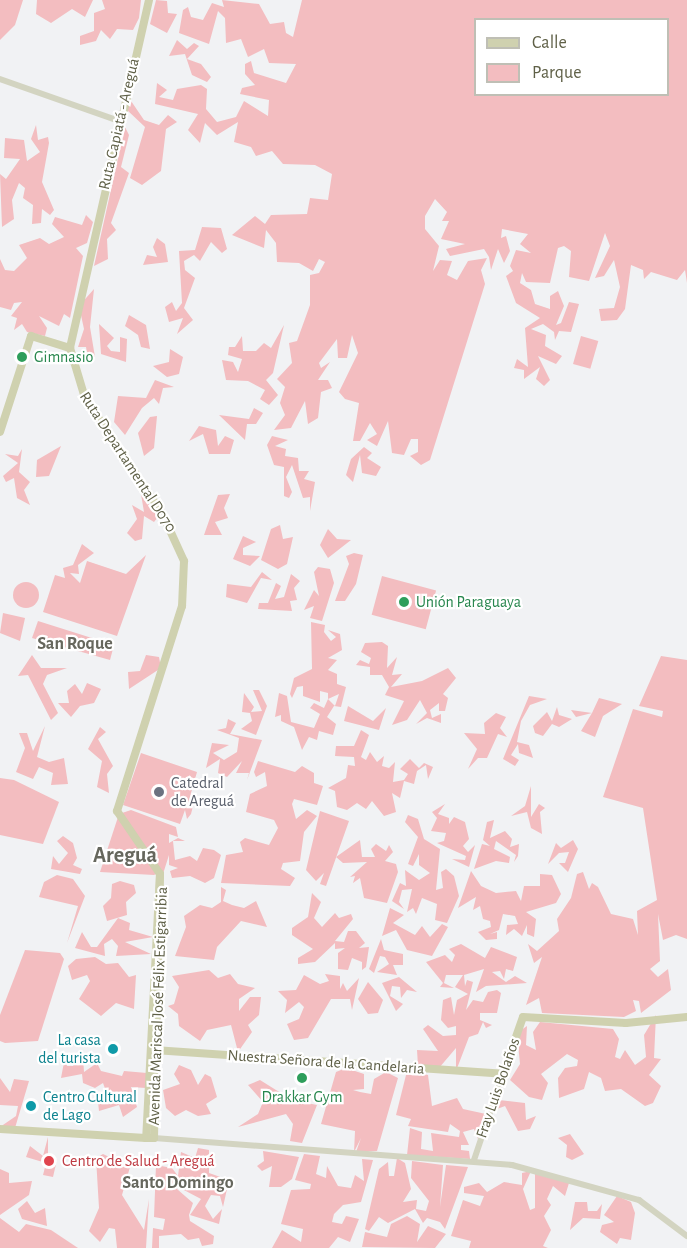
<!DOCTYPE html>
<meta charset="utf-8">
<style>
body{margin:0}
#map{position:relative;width:687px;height:1248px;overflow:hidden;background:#f1f2f4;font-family:"Alegreya Sans",sans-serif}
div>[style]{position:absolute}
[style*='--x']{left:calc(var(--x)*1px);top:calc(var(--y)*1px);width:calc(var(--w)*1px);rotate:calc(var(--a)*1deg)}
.green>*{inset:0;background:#f3bdc0;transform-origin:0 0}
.round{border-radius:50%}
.minor>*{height:6px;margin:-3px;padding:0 3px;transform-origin:3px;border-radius:3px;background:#d3d4c1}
.major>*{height:8px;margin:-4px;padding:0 4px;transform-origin:4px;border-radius:4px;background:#cfd1af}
.dots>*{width:16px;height:16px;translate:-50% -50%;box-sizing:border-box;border:3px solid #fff;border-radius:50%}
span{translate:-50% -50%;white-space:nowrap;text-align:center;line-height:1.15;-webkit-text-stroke:4.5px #fff;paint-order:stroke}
.street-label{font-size:16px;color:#5f6047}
.leisure-label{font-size:16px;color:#27864d}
.left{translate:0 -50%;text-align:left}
.worship-label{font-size:16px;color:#5b616d}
.culture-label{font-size:16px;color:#0d838f}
.right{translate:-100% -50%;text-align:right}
.health-label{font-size:16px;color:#be3a42}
.neighbourhood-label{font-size:18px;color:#66675d;font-weight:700}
.district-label{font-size:22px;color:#66675d;font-weight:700}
.legend{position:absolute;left:474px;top:18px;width:195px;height:78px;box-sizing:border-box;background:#fff;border:2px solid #bfbfb5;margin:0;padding:8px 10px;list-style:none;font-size:18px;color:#5f6047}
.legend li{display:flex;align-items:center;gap:12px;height:30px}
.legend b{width:30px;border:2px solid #bfbfb5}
</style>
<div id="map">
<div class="green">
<i style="clip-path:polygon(0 0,23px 0,15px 25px,0 40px)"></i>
<i style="clip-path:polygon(37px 0,93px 0,85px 17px,72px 9px,51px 23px,36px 14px)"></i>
<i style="clip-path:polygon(102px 0,141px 0,139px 18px,133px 30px,117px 29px,110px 39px,101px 30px,96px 41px,80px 45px,80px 36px,94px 31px,94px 13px,105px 9px)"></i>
<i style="clip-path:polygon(156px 0,167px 1px,168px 13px,177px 14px,167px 33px,150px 24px)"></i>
<i style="clip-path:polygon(evenodd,222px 0,259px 4px,270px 24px,284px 22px,286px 33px,293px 37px,302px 0,687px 0,687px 283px,685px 270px,677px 280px,651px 272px,644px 279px,643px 270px,631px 265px,625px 309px,617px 320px,601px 321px,599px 309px,614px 308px,620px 287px,614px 260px,604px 276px,595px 278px,610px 246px,605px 233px,589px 281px,569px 277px,571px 251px,564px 246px,558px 248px,550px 283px,526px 282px,522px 273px,520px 283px,531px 290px,535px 304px,550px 309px,550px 296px,558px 291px,564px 306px,556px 325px,561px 323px,569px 302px,579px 304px,571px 332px,559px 331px,555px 340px,554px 332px,543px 324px,531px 329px,546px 335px,545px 346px,562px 356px,556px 364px,538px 356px,550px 380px,544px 386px,536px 379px,540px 367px,524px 379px,524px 370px,514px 368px,517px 359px,528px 367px,525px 328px,540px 318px,516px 303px,506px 276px,513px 271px,510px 266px,516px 250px,531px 253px,520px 244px,528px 234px,502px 229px,501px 238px,506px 236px,510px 251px,504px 263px,498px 249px,491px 270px,489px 257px,484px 249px,450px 256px,446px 249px,465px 244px,441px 239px,449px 221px,442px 221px,447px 212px,435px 199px,425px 216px,425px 229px,439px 246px,433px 271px,440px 260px,452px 261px,447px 275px,457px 280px,468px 261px,487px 258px,481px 270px,485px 284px,430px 460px,421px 465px,410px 456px,418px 452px,418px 439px,411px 439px,404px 455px,392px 453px,388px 421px,377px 446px,367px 440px,377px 434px,370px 423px,360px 441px,353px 441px,359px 403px,345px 399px,339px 392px,358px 353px,352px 335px,347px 358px,338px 358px,337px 339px,319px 363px,321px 368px,330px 362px,318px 380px,328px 380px,332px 388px,321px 392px,318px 418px,308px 424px,305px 401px,291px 428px,274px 430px,285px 415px,280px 403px,285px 387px,277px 379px,292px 363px,289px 343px,297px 341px,310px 305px,310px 275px,319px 273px,325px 262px,319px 259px,313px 271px,299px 263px,277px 262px,276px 243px,266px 230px,264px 248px,232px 235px,255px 216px,265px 224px,271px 215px,307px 214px,310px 198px,328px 200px,332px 174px,315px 165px,283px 164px,272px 151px,256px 156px,251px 147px,234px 142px,238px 122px,217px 135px,205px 123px,200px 143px,188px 130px,198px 114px,155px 104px,157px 83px,167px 90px,159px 97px,173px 100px,177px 89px,201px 85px,207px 89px,206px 109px,217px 122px,236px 117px,244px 101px,268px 116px,269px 100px,240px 94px,242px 88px,255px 85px,245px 74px,245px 64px,251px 61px,254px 73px,286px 83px,296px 64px,269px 63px,264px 49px,248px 57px,241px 39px,226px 43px,225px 18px,218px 11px,209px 44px,179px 33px,183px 10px,188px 7px,191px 17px,203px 20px,212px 3px,224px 7px,222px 0,476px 20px,668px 20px,668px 94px,476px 94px,476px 20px)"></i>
<i style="clip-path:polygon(177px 40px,187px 49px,194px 43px,199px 46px,187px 59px,201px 64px,211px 77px,207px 82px,192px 75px,185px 54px,169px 56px)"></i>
<i style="clip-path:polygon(129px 98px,144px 120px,159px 125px,168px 115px,177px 122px,166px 129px,161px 171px,142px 185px,130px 178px,145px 127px,127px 110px)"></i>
<i style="clip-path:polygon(36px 125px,38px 140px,48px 137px,49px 143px,42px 182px,54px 210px,50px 215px,42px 209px,41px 223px,32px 224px,33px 205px,23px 198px,25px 188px,19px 183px,12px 200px,14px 219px,2px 227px,0 174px,6px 179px,20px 159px,4px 158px,5px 138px,24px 140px,27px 161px,40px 152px,31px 139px)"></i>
<i style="clip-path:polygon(125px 127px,129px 135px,121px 167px,129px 173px,111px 223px,116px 230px,107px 239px,108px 259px,94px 266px)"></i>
<i style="clip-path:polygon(86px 215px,93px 222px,87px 243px,76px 248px,83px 256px,70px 318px,64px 314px,59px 326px,39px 316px,47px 328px,45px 336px,27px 332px,22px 324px,14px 330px,17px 318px,11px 316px,22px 302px,14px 303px,11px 310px,0 307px,0 259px,5px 270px,14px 271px,27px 258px,19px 245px,40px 238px,49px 244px,64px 237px,52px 224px,55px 217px,82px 225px)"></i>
<i style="clip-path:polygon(202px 227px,221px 228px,227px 249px,222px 253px,211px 242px,200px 261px,194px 255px,184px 261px,185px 270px,195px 278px,184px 308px,193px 320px,177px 334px,183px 318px,169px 322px,165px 307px,172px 302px,176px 311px,182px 303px,179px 251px,195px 250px)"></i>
<i style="clip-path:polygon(157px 238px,165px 244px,168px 262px,143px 265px,147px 255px,157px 257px,153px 247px)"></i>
<i style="clip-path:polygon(94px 289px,90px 327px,95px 357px,88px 359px,86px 347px,78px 347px,84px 329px,79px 306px)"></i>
<i style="clip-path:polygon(129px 315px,146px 325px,150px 349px,141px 347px,138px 335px,125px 326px)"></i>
<i style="clip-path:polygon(99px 324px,114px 338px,107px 346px,111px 351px,120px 352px,120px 337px,127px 339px,126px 362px,101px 354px)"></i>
<i style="clip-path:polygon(284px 325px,273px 373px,266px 380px,278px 395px,269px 405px,260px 399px,265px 390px,248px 381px,226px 380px,222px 360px,233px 362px,238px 372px,242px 359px,228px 355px,229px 347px,235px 347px,242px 336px,243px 351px,256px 351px,264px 343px,271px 348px)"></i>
<i style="left:581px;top:336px;width:18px;height:29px;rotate:16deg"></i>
<i style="clip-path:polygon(170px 349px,183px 357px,179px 374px,167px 377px,153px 366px,169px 362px)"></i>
<i style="clip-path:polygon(155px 380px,174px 387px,163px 388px,159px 404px,154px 398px,142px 408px,125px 435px,114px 422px,118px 396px,146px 398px)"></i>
<i style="clip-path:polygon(254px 408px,263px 413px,256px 424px,247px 424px,245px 440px,219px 415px,249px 419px)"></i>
<i style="clip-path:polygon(157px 416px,154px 448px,144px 456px,138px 433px,150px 417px)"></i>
<i style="clip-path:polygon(199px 426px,216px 430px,218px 446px,225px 436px,234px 440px,230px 454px,209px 454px,203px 434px,189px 441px)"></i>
<i style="clip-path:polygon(272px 436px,288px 440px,275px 446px,286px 449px,285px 456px,298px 458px,299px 471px,309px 471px,304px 479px,315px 482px,310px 511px,310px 497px,303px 498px,292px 465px,286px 477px,292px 492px,289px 498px,284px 496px,284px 467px,274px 465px,267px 445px)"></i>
<i style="clip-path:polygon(61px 446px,49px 476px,36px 477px,37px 460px)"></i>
<i style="clip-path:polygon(364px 447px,372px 453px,367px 458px,381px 467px,376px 476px,362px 473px,360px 455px,353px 482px,346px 475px,351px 459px)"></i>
<i style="clip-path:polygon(22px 449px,19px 472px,30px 482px,24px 490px,30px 505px,17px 498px,14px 478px,6px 482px,3px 476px,18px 463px,5px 454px,18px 456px)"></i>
<i style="clip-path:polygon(141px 494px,158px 517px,154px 522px,144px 516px,142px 539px,135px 541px,127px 533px,137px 519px,132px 505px,144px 512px)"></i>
<i style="clip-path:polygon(230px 494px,224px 508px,228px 518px,215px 522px,222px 535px,204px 535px,218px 495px)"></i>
<i style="clip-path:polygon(280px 525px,283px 539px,293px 537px,287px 564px,278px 569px,261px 560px,271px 529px)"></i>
<i style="clip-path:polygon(328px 529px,337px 539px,351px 540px,328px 558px,320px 545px)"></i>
<i style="clip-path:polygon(243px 536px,256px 542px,243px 548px,243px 555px,260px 556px,250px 566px,233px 559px)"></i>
<i style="clip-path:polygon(82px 544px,94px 553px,78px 565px,79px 574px,70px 573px,80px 583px,87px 561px,126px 574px,146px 555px,117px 636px,43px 612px,55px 575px,65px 578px,63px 568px,73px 565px)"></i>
<i style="clip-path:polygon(354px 553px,363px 555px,356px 584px,345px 601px,335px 601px,349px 564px,346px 556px)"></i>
<i style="clip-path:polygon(318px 567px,330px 569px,334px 583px,322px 621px,310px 618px,314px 606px,304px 610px,314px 590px,319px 596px,314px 572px)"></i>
<i style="clip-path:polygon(262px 572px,272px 580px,261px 578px,247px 603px,226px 597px,227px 584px,251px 587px)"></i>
<i style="clip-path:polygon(291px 574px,300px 581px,294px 588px,297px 600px,290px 601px,292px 611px,258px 609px,259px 603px,268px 603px,276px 583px,281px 586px,275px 599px,284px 597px)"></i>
<i style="left:382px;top:576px;width:56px;height:40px;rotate:15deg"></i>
<i class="round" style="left:13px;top:582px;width:26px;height:26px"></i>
<i style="clip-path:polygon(3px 613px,25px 618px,20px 641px,0 633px)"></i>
<i style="clip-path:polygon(38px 621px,114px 645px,110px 660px,32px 638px)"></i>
<i style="clip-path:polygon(311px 622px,325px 625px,324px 632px,331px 641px,336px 637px,328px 630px,340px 634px,342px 650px,328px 658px,337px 660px,328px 670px,337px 674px,337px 684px,346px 687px,341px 707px,334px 706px,327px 717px,336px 724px,333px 735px,319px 731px,317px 740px,309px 737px,302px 750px,294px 727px,281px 721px,281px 715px,275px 717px,279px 693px,287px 696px,291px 722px,314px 728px,320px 714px,310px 708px,314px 703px,324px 708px,328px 699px,335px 706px,339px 694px,328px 699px,328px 693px,320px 691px,320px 702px,303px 696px,303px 686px,297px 687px,292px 698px,290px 694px,294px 678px,312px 669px)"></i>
<i style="clip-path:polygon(382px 642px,388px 646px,387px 668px,397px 657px,392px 675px,402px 674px,391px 687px,422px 681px,448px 668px,456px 678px,443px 694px,448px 698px,445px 711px,439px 711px,439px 703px,430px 710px,432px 718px,441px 714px,441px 723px,427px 718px,416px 724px,427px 713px,420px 700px,407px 720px,392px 725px,404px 701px,385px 695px,389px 687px,382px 675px,370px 675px,370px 667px,356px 665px,360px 660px,369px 664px,371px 658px,361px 652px,365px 643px)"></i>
<i style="clip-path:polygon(32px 655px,41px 668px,67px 668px,47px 675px,43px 684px,58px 713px,51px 720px,28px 675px,18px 676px)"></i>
<i style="clip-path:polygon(146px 655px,159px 657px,161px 668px,129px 689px,128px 672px,140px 671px)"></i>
<i style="clip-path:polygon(661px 656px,687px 660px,687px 939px,676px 935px,663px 940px,658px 914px,660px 961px,650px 969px,658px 977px,668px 969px,671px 990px,641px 1013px,639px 1001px,633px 1000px,636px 1011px,624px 1017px,542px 1013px,539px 998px,526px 1005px,542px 957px,534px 963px,528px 944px,537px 951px,559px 931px,557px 919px,571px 898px,577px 874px,583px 872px,589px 889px,592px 883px,598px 887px,611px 914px,633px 919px,638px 935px,637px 911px,657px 900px,643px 808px,603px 797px,633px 709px,662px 717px,663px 711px,639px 706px)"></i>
<i style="clip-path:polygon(87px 683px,101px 689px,94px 703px,80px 706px,71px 717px,58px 703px,69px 703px,67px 691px,75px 684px,82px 694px)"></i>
<i style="clip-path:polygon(253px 690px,259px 690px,267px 706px,256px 735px,241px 729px,252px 721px,250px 713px,242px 712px,244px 693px,254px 707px,251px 712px,262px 711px)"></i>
<i style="clip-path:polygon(529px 696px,547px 699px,530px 705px,521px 721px,517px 742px,529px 745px,533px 758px,519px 753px,518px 744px,511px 755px,519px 760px,515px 766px,503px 759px)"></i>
<i style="clip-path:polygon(599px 698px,622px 704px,603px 716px,595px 737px,581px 731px,592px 713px,576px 717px,571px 710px,592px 713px)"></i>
<i style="clip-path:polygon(348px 706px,373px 721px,386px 708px,379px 730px,344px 721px)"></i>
<i style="clip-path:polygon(557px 707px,559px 715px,572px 719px,559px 727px,552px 724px,543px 736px,535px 733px,533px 726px,547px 712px,552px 721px)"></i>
<i style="clip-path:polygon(496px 713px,506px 717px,500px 728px,507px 737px,498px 734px,487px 758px,478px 758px,468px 769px,477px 749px,464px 733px,485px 734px,484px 723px)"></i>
<i style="clip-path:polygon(228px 719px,236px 723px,230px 734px,262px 740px,247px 780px,249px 773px,236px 773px,242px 761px,227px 777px,218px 773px,220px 759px,206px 768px,212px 743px,229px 745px,213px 753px,224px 760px,237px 752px,239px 738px,217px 730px,226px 728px)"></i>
<i style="clip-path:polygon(45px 726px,37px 757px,49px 762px,64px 758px,68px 784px,51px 785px,53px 773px,39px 767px,33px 779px,16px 772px,25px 748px,19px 733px,27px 733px,33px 751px)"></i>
<i style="clip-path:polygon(100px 727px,106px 732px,98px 739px,113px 766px,107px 774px,109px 793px,97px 787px,102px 761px,88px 749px)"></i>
<i style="clip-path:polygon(361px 730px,369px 735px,361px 757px,366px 760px,370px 752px,377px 762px,384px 756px,382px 766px,389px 768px,395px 762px,393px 782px,404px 780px,408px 774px,400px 769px,410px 759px,419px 768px,424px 763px,433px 767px,428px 779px,426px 765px,417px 771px,414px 784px,404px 781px,400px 798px,392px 793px,396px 812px,384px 816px,372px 801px,366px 809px,357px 803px,347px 810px,337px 807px,335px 791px,328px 788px,346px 778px,348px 765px,355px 766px,354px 757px,335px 756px,336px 746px,354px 746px)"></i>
<i style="clip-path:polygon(141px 753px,197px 772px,187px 807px,194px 802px,191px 814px,187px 819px,185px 810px,180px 824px,123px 805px)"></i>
<i style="clip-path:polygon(258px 761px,295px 772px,302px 766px,314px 773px,314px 783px,323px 786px,317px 805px,294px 799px,292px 804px,296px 819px,307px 810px,317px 816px,304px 832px,300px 861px,283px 863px,281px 869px,295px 878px,290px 886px,221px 883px,226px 855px,243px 852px,240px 842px,245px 838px,269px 845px,278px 828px,274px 820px,246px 812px,250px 794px,267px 786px,265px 772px,256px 777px,254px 772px)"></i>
<i style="clip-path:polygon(0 778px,14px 780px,59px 802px,43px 844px,0 835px)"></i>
<i style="clip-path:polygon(531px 786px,531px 817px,539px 804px,545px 808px,540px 812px,542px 834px,531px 828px,527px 812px,511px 816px,525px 806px)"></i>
<i style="clip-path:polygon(445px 804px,438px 814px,449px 818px,449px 824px,454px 817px,465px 822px,469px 839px,463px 846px,468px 852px,475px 845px,469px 867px,452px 859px,465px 860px,466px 856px,437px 843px,444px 841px,446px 833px,431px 831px,437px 818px,432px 812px)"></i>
<i style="clip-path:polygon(131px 810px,176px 827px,178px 837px,169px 834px,169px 843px,178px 838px,185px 841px,173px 841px,175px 860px,190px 856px,197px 861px,203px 848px,214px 850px,221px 855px,214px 878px,205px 883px,190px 876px,172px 878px,170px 871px,178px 868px,169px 865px,169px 855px,163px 874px,122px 813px)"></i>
<i style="clip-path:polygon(320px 811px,349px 821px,326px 886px,320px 884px,324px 873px,316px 881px,306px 870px)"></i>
<i style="clip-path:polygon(408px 815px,418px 819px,424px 839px,440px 849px,436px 890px,443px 888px,441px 872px,446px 869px,454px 876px,459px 896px,447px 923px,435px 920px,437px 904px,422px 898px,416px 914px,413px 908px,407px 912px,412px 889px,402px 890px,399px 902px,404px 909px,392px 901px,400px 883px,406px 886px,405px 870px,419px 880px,430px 873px,419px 865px,419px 854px,413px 866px,408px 864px,418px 837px,405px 822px)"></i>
<i style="clip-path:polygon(118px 817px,156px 874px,154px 875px,100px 872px)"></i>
<i style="clip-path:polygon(494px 820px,490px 838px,505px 831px,512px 839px,510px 847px,519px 844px,518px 856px,514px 862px,516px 855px,496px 841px,494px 849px,510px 857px,509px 863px,496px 861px,474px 869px,482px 844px,490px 846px,483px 840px,487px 822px)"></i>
<i style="clip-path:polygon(63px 836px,73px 843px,77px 858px,73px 865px,82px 869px,80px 874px,51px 869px,53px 856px,59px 864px,68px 853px,57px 841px)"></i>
<i style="clip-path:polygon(360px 840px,362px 857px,375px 857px,371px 849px,376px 844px,386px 851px,389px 845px,393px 852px,385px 861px,396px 864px,398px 872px,387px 903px,364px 898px,360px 878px,353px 883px,355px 876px,350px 877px,367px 862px,343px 863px,336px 857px)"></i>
<i style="clip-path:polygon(573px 840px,578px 849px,568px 872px,559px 863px,565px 863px,569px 852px,559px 853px,548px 864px,556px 843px,561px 848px)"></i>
<i style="clip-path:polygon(471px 871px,481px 886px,496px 893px,516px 891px,521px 901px,524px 886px,540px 886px,540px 874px,552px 875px,561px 894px,556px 903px,526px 912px,536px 919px,534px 937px,527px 934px,527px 925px,522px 936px,514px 929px,506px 935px,507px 925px,518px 924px,515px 916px,503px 914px,499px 930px,490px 934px,497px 932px,497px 939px,486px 940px,478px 932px,491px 927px,490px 921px,483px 919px,480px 906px,473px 910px,476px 897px,458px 908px)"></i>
<i style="clip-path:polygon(57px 875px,73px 879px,85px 896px,67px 943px,78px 906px,39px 897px,44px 882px)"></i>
<i style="clip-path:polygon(120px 881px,134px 885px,136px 893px,126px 902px,127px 915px,107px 921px,103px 906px,111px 898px,112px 884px)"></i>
<i style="clip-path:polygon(221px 887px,226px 890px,223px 901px,232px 905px,244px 908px,256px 901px,267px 927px,241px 921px,217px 947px,214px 960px,175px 956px,186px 927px,184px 916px,200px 905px,212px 908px,221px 902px)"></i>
<i style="clip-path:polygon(312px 893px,321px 902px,314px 918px,322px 927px,335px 913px,339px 918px,351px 914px,353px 919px,335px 941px,344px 942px,348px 931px,356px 931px,365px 943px,359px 948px,369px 947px,366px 967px,362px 970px,362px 962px,352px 958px,348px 970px,338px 969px,338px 953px,345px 948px,335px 949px,335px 943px,315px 962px,298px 964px,298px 958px,313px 949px,292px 935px,292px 928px,308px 917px)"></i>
<i style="clip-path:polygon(390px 908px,404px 915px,393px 923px,415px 935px,422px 926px,430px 937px,442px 924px,448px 927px,432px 956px,407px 950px,396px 930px,382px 936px)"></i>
<i style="clip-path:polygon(118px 918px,130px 923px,129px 930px,153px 937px,125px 942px,151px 954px,116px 956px,118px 946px,112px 939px,104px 944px,105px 956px,75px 948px,82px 932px,91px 947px,97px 947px)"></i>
<i style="clip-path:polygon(381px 939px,384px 950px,403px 954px,403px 965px,393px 965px,397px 975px,377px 972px,389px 964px,385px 957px,380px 956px,374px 973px,369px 969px)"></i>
<i style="clip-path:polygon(461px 944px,485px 958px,491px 947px,517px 957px,513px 971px,506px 969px,504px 979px,500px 971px,492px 972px,506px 982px,515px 976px,527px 983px,486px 986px,476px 992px,484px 969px,464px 975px,465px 986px,467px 980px,473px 982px,466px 1010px,473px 1000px,483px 1002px,488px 992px,497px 990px,501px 993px,497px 1013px,480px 1013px,480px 1020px,492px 1025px,486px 1028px,483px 1022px,478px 1034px,469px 1037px,456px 1071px,456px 1048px,439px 1068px,418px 1066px,417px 1050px,438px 1051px,423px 1029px,428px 1025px,443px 1036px,456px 1035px,456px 1026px,448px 1028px,441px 1020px,443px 1000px,451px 997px,454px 1015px,457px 1000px,468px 994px,455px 987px,463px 975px,446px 975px,444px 983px,454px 988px,440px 987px,443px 983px,426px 962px,445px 955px,452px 962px,455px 955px,449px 949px)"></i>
<i style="clip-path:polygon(25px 950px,60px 953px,64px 959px,38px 1041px,5px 1043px,0 1041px,0 1015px)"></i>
<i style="clip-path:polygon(95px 957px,106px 964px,118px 963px,129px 977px,136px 975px,134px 1009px,116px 1003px,101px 1016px,79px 999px,90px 981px,87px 975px,72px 980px,68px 966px,76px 959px)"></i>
<i style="clip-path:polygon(209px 970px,218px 978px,230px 974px,238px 984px,255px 988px,239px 999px,239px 1011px,250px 997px,261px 997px,259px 1015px,248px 1025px,252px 1032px,238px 1052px,231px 1025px,207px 1030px,200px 1041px,179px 1026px,178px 1014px,168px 1006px,174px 1004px,179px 987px,172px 976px)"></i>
<i style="clip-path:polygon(325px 974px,340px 976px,340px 989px,343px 983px,347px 991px,359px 978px,352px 1010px,350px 999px,331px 999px,308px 1038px,294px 1040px,287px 1024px,299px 1019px,304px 1007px,299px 1002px,285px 1013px,287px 1000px,278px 991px,296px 990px,304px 975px,320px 984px,329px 981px)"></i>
<i style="clip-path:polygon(399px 977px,417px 992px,407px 990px,401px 998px,400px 987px,392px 986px,390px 996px,403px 1004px,396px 1011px,382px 983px)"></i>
<i style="clip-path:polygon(368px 982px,383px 1000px,378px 1013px,368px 1014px,358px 999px)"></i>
<i style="clip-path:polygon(656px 1015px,654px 1058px,661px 1059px,649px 1075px,661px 1086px,653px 1103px,645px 1106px,621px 1089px,605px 1091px,601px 1078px,589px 1072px,584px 1089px,559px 1098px,558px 1078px,565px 1068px,577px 1066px,578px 1060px,567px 1054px,541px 1074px,548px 1083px,542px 1100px,529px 1097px,510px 1080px,520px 1064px,517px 1033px,527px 1026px,526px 1045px,536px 1050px,533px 1032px,540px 1022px,613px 1029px,619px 1039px,615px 1057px,620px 1059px,625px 1050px,635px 1065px,646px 1057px,644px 1035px)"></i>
<i style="clip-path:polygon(77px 1054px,83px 1057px,84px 1072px,97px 1063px,101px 1071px,122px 1076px,124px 1071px,147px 1073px,146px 1088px,131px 1087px,137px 1107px,123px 1117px,119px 1105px,99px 1111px,98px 1102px,108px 1097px,103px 1083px,95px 1088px,83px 1083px,82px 1074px,61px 1078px,65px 1057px,67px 1066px,73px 1066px)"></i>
<i style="clip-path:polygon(179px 1065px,191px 1070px,198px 1085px,205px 1074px,211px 1077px,217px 1097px,206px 1104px,211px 1114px,198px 1116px,186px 1110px,175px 1116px,166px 1108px,163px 1090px,180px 1084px,174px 1074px)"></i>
<i style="clip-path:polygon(346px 1068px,364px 1074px,364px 1089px,353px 1090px,360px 1092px,371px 1094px,374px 1079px,386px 1072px,398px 1078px,377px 1151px,356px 1152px,361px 1138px,354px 1152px,355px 1131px,321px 1124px,336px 1072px)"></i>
<i style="clip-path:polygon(407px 1071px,428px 1075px,432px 1106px,457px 1098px,463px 1109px,486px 1114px,478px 1139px,474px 1129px,463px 1132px,469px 1145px,461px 1145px,461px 1150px,469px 1151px,470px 1159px,407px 1155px,410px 1128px,422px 1132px,421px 1149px,433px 1151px,431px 1133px,459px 1137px,460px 1131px,450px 1124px,448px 1132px,408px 1126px,411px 1119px,396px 1115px)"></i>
<i style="clip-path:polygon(0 1078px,10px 1092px,14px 1079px,29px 1081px,15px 1128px,0 1127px,16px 1116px,18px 1106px,0 1105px)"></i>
<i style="clip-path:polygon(260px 1080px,292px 1100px,317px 1105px,302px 1143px,290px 1141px,293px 1124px,286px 1114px,238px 1127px,258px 1114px,263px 1102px,248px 1085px)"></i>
<i style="clip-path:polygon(499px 1100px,525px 1103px,526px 1120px,536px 1116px,530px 1129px,518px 1131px,505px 1106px,497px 1109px)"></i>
<i style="clip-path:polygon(570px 1134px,584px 1154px,572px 1160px,566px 1157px,567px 1145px,558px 1138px)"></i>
<i style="clip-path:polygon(48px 1137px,48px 1156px,57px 1160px,53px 1177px,43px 1175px,46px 1163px,26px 1157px,30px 1146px,43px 1156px)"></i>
<i style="clip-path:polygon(198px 1148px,209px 1150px,209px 1173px,229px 1180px,223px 1207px,220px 1196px,211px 1195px,205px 1206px,213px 1219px,222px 1209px,219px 1224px,190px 1215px,201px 1199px,182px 1189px,179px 1180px,177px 1189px,193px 1203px,189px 1215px,190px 1221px,214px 1236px,213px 1244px,202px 1246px,199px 1238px,188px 1240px,181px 1234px,159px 1236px,159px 1248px,152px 1248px,153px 1228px,163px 1230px,165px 1219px,154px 1217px,156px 1165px,172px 1168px,178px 1176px,181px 1152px,195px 1158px)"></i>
<i style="clip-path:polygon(263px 1151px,299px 1157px,292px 1179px,281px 1187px,269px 1187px,272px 1166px,262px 1171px,257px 1166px,264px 1161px)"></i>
<i style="clip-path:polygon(103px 1154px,130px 1167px,122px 1195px,144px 1230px,149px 1199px,146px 1248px,117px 1248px,115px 1229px,109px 1228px,100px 1242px,89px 1231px,99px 1208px,96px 1158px)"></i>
<i style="clip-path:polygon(304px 1154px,320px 1156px,316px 1174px,326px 1178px,327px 1166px,338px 1186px,351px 1188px,355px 1175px,364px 1181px,362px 1159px,373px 1160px,361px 1202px,343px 1205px,334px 1214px,332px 1222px,342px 1224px,346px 1216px,359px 1219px,350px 1242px,338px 1237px,329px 1248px,272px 1248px,282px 1230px,301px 1242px,303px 1229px,281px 1224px,291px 1190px,310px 1189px,311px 1184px,295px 1180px)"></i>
<i style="clip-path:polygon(397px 1158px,405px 1163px,411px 1189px,403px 1202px,417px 1200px,416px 1209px,426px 1211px,429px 1201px,411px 1178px,412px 1161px,443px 1165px,440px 1207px,446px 1165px,468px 1167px,445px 1229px,440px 1222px,427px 1218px,423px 1223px,415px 1209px,388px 1223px,379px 1217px,369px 1231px,365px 1229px,379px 1169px,388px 1162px,389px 1176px,394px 1176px)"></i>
<i style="clip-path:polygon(0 1169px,9px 1173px,9px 1183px,32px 1181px,29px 1195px,0 1215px)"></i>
<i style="clip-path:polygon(531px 1171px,523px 1189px,530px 1210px,535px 1208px,535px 1173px,569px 1183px,565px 1196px,553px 1186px,547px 1199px,551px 1205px,544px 1216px,551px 1230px,543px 1246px,548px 1248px,469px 1248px,471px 1241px,451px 1236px,463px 1200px,480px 1206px,484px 1196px,464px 1193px,464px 1187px,479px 1183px,487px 1192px,504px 1182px,522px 1185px,522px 1173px)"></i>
<i style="clip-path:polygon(617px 1196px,631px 1202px,635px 1213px,631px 1240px,620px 1238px,617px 1244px,600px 1232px,602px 1225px,614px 1222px,604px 1215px)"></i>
<i style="clip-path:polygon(27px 1201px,35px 1213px,45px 1208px,47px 1226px,22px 1219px,18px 1209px)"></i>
<i style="clip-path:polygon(575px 1202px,587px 1202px,588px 1211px,597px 1211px,602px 1204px,600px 1219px,583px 1218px,570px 1230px)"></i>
<i style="clip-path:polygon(407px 1216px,420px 1224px,417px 1242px,428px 1226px,446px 1234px,435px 1248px,362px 1247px,365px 1232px,387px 1237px,391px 1224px)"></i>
<i style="clip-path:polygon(0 1218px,19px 1232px,26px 1224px,51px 1230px,78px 1248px,0 1248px)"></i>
</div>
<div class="minor">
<i style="--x:0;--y:79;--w:126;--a:19.4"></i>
<i style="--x:154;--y:1138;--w:359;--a:4.3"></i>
<i style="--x:512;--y:1165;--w:132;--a:15.4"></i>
<i style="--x:639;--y:1200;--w:60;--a:36.9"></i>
<i style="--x:474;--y:1160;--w:91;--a:-71.4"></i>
</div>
<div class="major">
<i style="--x:149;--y:0;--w:357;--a:102.8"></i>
<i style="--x:70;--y:348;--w:52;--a:73.3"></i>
<i style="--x:85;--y:398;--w:138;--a:56.2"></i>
<i style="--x:162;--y:513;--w:53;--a:65.4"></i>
<i style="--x:184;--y:561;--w:45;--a:92.5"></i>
<i style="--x:182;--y:606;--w:215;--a:107.6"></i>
<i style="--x:117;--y:811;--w:76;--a:55.7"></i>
<i style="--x:0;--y:432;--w:101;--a:-72.1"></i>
<i style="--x:31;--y:336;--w:41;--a:17.1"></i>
<i style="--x:154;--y:1050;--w:350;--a:3.9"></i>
<i style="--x:503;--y:1074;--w:60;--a:-70.7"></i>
<i style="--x:523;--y:1017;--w:103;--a:3.3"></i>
<i style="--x:626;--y:1023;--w:61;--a:-5.6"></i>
<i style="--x:0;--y:1129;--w:146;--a:3.5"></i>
<i style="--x:146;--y:1138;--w:8;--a:0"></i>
<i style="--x:154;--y:1138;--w:264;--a:-88.7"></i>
<i style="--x:160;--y:874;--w:264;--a:93"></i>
</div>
<div class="dots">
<i style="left:22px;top:357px;background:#2e9e5b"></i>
<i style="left:404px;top:602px;background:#2e9e5b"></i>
<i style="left:159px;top:792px;background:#6b7280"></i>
<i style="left:113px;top:1049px;background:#0f9aa8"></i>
<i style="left:302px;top:1078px;background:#2e9e5b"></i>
<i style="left:31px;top:1106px;background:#0f9aa8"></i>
<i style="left:49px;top:1161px;background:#e0444e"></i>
</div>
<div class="street-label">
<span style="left:119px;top:124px;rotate:-77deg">Ruta Capiatá - Areguá</span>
<span style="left:128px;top:462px;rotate:57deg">Ruta Departamental D070</span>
<span style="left:158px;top:1006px;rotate:-88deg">Avenida Mariscal José Félix Estigarribia</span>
<span style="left:326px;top:1062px;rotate:4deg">Nuestra Señora de la Candelaria</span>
<span style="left:498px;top:1088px;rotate:-71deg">Fray Luis Bolaños</span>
</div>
<div class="leisure-label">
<span class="left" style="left:34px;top:357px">Gimnasio</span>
<span class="left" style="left:416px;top:602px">Unión Paraguaya</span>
<span style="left:302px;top:1097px">Drakkar Gym</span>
</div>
<div class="worship-label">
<span class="left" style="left:171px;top:792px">Catedral<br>de Areguá</span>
</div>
<div class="culture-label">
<span class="right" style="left:101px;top:1049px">La casa<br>del turista</span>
<span class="left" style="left:43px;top:1106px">Centro Cultural<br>de Lago</span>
</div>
<div class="health-label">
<span class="left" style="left:62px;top:1161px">Centro de Salud - Areguá</span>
</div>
<div class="neighbourhood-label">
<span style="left:75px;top:644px">San Roque</span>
<span style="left:178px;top:1183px">Santo Domingo</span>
</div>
<div class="district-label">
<span style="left:125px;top:856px">Areguá</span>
</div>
<ul class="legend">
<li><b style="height:8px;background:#cfd1af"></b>Calle</li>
<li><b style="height:16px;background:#f3bdc0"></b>Parque</li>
</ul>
</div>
